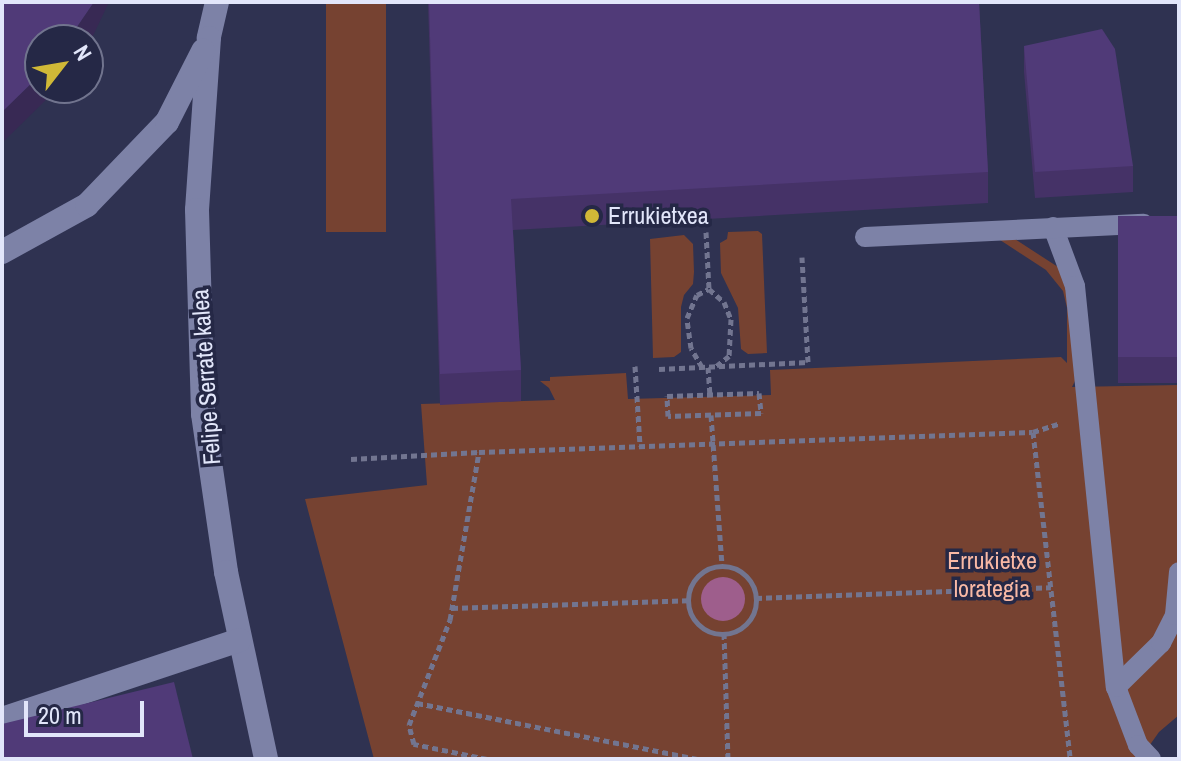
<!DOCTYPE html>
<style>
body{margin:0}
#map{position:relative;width:1181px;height:761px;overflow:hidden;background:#2f3251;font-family:"Archivo Narrow",sans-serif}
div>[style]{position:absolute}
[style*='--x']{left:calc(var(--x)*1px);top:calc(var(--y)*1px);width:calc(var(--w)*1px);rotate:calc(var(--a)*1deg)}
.green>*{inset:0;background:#764231;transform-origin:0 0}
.water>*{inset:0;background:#9e5e8c}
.round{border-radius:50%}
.path>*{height:5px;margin-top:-2.5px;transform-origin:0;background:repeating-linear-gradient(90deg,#727590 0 6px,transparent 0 10px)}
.path>.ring{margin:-2.5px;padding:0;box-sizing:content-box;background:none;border:5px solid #727590;border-radius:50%}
.service>*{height:20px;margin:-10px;padding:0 10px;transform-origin:10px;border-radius:10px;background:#7d82a7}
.minor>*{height:24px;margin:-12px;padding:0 12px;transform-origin:12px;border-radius:12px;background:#7d82a7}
.wall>*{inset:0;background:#453267;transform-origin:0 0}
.shaded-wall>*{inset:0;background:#382954}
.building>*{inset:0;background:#503a78;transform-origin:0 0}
.dots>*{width:22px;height:22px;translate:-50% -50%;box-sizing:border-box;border:4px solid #252846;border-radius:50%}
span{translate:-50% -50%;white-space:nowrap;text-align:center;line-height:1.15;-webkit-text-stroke:7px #252846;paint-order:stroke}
.poi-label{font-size:24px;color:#e2e6fa}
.left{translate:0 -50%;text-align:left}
.street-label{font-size:24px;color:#e2e6fa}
.park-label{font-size:24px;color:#f9b9a5}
.frame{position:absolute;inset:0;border:4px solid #e2e6fa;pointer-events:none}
.north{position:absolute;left:24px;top:24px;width:80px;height:80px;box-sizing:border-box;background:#252846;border:2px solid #71748e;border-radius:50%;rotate:59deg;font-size:22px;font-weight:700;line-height:32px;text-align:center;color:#e2e6fa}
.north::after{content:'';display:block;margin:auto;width:28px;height:36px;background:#d0b837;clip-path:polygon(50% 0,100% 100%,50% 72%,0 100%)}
.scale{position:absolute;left:24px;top:701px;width:120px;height:36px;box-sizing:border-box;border:4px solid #e2e6fa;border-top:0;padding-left:10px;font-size:24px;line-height:28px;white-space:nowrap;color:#e2e6fa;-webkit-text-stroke:6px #252846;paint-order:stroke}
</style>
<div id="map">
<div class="green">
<i style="left:326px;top:2px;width:60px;height:230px"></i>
<i style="clip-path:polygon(758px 231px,762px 234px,767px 353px,748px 354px,741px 349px,738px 308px,721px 273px,720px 243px,727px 239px,728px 232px)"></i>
<i style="clip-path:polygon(1004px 232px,1058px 267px,1067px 282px,1076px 379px,1072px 387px,1179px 385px,1179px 715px,1159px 732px,1140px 759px,374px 759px,305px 499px,427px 485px,421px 404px,555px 400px,549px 388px,540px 381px,550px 381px,550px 377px,626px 373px,628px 399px,771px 395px,770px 370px,1061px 357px,1067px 363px,1067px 308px,1063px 291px,1046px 270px,997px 238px)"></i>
<i style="clip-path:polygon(684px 235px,693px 244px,694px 272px,693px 284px,684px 295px,681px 307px,681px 352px,674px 357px,653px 358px,650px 239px)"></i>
</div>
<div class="water">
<i class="round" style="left:701px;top:577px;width:44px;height:44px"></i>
</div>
<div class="path">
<i style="--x:706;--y:232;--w:57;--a:87"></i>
<i style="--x:635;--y:366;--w:80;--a:86.4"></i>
<i style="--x:702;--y:367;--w:22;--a:-120"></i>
<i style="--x:691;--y:348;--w:30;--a:-98"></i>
<i style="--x:687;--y:318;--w:25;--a:-67"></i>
<i style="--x:697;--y:295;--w:13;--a:-27"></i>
<i style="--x:709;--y:289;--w:20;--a:41"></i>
<i style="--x:724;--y:302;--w:18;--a:68"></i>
<i style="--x:731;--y:319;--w:37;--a:93"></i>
<i style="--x:729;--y:356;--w:16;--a:142"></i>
<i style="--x:708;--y:367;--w:28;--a:86"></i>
<i style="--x:659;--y:369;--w:149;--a:-2.7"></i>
<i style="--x:808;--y:362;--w:105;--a:-93.3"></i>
<i style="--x:759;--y:393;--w:20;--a:84"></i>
<i style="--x:761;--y:413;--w:93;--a:178.2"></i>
<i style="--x:668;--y:416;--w:20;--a:-93"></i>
<i style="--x:667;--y:396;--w:92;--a:-1.9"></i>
<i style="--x:711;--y:415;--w:151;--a:85.8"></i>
<i style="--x:1033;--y:432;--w:329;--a:83.5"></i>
<i style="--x:351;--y:459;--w:128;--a:-3.1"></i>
<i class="ring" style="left:688px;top:566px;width:63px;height:63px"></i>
<i style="--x:756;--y:598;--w:295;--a:-2.1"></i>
<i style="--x:452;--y:608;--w:237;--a:-1.9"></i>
<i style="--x:724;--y:633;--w:126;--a:88.2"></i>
<i style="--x:417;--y:703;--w:287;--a:11.3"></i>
<i style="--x:487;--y:759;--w:75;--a:-168.4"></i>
<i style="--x:414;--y:744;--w:20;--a:-105"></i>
<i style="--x:409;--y:725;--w:113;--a:-68.7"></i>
<i style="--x:450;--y:620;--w:170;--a:-80.2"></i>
<i style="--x:479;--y:452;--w:554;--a:-2.07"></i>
<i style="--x:1033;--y:432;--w:28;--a:-18"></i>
</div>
<div class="service">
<i style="--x:1053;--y:227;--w:63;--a:69.6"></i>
<i style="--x:1075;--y:286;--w:403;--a:84.2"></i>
<i style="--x:1116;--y:687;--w:62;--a:69.2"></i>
<i style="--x:1138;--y:745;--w:19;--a:47"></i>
<i style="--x:865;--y:237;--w:279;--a:-2.7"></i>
<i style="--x:1116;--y:687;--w:63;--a:-44.4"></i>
<i style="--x:1161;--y:643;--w:31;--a:-63"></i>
<i style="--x:1175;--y:615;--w:43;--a:-84.7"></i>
</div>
<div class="minor">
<i style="--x:217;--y:2;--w:37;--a:103"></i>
<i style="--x:209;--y:38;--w:172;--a:94"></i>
<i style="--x:197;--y:210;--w:204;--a:88.3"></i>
<i style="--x:203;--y:414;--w:160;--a:81.7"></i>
<i style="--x:226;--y:572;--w:191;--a:77.9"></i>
<i style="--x:2;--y:252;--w:97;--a:-28.9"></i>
<i style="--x:87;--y:205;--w:115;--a:-46.1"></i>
<i style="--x:167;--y:122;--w:80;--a:-63.1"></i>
<i style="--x:2;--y:719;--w:250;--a:-18.4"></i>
</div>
<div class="wall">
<i style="clip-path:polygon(428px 2px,979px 2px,988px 172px,988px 203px,513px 230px,521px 370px,521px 401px,440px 405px)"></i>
<i style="clip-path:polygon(1024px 46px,1133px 166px,1133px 192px,1035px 198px,1024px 72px)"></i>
<i style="left:1179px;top:216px;width:167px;height:61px;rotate:90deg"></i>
</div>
<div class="shaded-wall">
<i style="clip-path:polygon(94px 2px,109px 2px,91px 40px,88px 43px,88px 40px,68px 40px)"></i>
<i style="clip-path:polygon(40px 75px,40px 88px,56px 88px,52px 94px,2px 143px,2px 112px)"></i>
</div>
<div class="building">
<i style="clip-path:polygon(2px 2px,94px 2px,68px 40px,40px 40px,40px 75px,2px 112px)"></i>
<i style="clip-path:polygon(429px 2px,979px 2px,988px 172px,511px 199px,521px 370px,440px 374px)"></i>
<i style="clip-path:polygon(1102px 29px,1115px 49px,1133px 166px,1035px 172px,1024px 46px)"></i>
<i style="left:1179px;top:216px;width:141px;height:61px;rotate:90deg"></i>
<i style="clip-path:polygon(174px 682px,193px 759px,2px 759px,2px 724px)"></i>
</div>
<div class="dots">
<i style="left:592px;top:216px;background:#d0b837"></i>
</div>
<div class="poi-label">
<span class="left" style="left:608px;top:216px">Errukietxea</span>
</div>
<div class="street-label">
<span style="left:206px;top:377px;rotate:-94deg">Felipe Serrate kalea</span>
</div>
<div class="park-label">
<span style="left:992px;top:575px">Errukietxe<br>lorategia</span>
</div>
<div class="frame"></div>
<div class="north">N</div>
<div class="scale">20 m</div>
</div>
